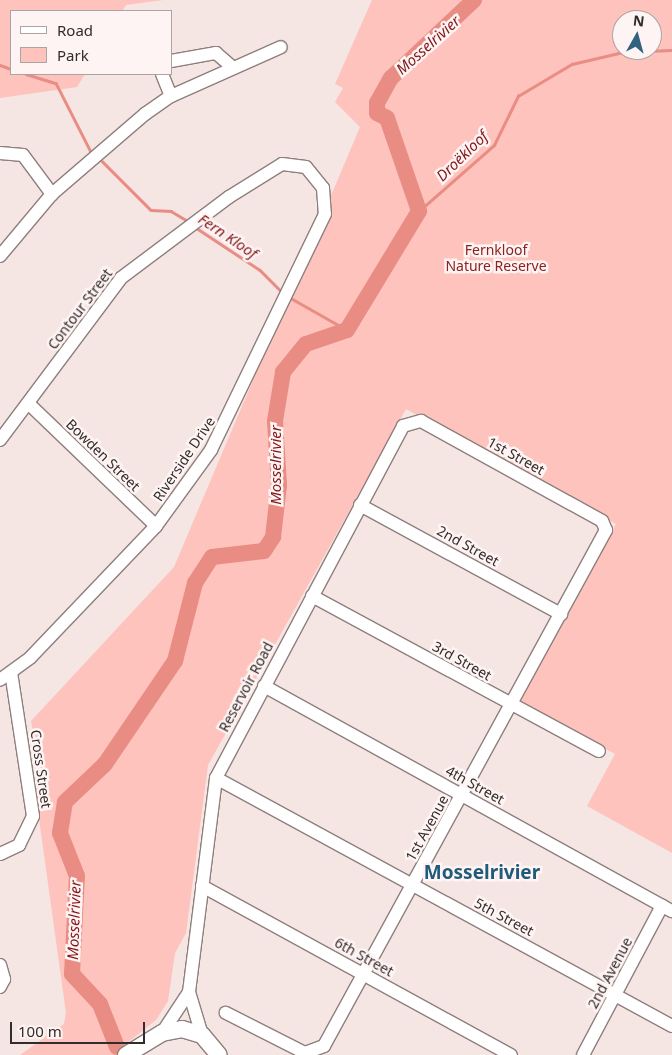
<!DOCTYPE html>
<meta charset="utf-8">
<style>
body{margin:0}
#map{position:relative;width:672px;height:1055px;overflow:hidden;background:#f5e5e3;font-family:"Noto Sans",sans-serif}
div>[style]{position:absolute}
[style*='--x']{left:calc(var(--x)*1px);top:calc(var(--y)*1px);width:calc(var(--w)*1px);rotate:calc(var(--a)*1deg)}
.green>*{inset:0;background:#fdc3bc}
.stream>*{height:2.5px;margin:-1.25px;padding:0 1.25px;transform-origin:1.25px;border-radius:1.25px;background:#e98d84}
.river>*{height:16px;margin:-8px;padding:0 8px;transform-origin:8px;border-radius:8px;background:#e98d84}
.roads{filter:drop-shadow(1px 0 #8e7f7e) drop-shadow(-1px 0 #8e7f7e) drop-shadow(0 1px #8e7f7e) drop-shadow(0 -1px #8e7f7e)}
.minor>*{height:12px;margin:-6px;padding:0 6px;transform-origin:6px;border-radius:6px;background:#fff}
.major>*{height:16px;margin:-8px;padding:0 8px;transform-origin:8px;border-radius:8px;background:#fff}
span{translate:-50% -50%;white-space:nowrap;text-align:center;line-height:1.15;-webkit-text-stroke:5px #fef4f3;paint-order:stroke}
.park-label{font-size:14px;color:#8c2120}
.street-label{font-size:14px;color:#322c2b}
.water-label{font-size:15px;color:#821517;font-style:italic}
.district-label{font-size:19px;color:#1f5b7b;font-weight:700}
.legend{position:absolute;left:10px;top:10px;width:162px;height:65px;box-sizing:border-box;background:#fef4f3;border:1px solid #aca4a3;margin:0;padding:6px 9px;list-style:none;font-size:15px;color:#322c2b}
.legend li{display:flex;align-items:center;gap:10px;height:25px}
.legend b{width:25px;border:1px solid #aca4a3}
.north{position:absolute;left:612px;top:10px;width:50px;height:50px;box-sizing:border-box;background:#fef4f3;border:1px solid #aca4a3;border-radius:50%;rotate:7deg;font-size:14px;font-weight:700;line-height:20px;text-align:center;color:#322c2b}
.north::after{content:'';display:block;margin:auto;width:18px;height:22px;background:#306380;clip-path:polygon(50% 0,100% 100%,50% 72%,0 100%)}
.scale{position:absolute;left:10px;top:1022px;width:135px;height:22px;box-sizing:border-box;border:2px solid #322c2b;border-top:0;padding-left:6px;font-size:15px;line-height:18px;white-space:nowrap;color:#322c2b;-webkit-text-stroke:4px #fef4f3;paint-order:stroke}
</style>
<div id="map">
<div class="green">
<i style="clip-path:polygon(0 0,163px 0,126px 5px,122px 11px,11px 11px,11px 74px,85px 74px,77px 87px,0 98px)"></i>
<i style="clip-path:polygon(evenodd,372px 0,672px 0,672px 853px,587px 806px,615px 754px,520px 702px,616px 524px,406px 409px,208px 765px,186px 933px,175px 953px,168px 1001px,156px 1020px,126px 1044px,124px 1055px,20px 1055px,64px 1024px,66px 1013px,35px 790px,42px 779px,31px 721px,174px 567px,360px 127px,335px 102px,343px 88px,335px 84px,372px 0,622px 20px,652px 20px,652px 50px,622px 50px,622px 20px)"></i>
</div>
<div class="stream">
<i style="--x:0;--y:65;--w:12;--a:20"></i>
<i style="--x:26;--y:74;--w:31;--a:17"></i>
<i style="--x:56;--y:83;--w:80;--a:63.1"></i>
<i style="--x:102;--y:161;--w:69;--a:45"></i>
<i style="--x:151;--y:210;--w:20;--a:3"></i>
<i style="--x:171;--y:211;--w:21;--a:31"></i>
<i style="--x:419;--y:211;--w:100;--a:-41.3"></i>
<i style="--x:494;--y:145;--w:55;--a:-63.9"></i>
<i style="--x:518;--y:96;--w:63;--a:-30.7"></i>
<i style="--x:572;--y:64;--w:52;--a:-13.2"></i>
<i style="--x:623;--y:52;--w:49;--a:-2.3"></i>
<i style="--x:195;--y:227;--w:78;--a:33.5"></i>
<i style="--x:260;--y:270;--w:31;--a:45"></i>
<i style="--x:289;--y:297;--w:67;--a:29.6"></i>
</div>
<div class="river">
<i style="--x:117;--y:1047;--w:46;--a:-111.6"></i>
<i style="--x:100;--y:1004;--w:41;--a:-133"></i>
<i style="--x:72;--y:974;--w:98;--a:-87.1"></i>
<i style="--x:77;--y:876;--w:46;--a:-111.6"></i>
<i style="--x:60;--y:833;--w:31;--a:-81"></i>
<i style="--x:65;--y:802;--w:55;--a:-43.5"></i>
<i style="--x:105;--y:764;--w:125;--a:-55.8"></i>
<i style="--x:175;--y:661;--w:81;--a:-75.6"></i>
<i style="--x:195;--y:583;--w:31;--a:-57"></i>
<i style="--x:212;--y:557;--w:52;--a:-6.6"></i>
<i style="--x:264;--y:551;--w:17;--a:-57"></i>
<i style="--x:273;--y:537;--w:52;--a:-83.4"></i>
<i style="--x:279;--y:485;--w:64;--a:-93.6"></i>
<i style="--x:275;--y:421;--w:50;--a:-80.7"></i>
<i style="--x:283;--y:372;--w:36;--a:-51"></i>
<i style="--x:306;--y:344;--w:43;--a:-18.9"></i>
<i style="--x:347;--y:330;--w:139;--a:-58.8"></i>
<i style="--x:419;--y:211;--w:98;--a:-109"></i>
<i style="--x:387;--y:118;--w:11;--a:-153"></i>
<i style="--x:377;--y:113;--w:10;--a:-90"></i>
<i style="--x:377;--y:103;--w:29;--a:-61"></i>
<i style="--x:391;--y:78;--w:114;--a:-43.2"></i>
</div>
<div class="roads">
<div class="minor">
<i style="--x:171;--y:61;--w:46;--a:-10.1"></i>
<i style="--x:216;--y:53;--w:21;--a:41"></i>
<i style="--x:162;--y:74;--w:24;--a:68"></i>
<i style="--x:0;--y:153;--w:23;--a:5"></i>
<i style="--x:23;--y:155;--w:49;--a:53.4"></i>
<i style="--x:0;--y:256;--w:81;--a:-50"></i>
<i style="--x:52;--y:194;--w:123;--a:-40.7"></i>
<i style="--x:145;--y:114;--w:32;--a:-35"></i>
<i style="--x:171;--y:96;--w:120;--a:-24"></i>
<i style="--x:29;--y:404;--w:176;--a:43.8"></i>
<i style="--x:0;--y:440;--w:202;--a:-53.2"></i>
<i style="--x:121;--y:278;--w:135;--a:-36.9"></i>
<i style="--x:229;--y:197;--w:62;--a:-31.9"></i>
<i style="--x:282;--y:164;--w:24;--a:7"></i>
<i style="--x:306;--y:167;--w:27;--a:51"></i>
<i style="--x:323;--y:188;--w:26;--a:86"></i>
<i style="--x:325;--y:214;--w:262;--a:115.8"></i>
<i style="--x:211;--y:450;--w:94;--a:125.9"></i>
<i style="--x:156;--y:526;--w:182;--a:133.7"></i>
<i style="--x:30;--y:658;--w:37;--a:144"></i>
<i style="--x:360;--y:505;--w:229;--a:28.5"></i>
<i style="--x:312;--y:596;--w:326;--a:28.4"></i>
<i style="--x:264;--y:686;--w:466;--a:28.9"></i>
<i style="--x:216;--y:778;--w:519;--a:28.54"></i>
<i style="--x:0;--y:854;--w:21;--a:-25"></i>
<i style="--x:19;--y:845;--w:32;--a:-64"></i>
<i style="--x:33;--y:816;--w:145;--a:-98.7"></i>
<i style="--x:202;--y:886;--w:352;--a:28.7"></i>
<i style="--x:0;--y:965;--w:15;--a:74"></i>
<i style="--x:4;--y:979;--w:9;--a:117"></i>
<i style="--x:162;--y:1033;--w:49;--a:-56.6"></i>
<i style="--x:202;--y:1035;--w:45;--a:-106.8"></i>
<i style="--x:189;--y:992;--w:216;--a:-82.8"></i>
<i style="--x:216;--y:778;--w:399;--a:-62"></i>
<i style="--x:403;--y:426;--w:19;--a:-16"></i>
<i style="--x:421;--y:421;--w:207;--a:28.9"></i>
<i style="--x:602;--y:521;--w:10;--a:66"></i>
<i style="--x:606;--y:530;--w:588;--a:118.66"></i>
<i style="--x:324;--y:1046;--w:20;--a:160"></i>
<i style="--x:305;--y:1053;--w:89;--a:-153.1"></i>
<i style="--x:583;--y:1055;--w:169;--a:-62.1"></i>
</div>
<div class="major">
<i style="--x:126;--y:1055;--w:42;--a:-31.4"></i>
<i style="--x:162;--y:1033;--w:20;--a:-11"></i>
<i style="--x:182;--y:1029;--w:21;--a:17"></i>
<i style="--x:202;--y:1035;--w:26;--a:50"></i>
</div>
</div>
<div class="park-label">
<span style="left:496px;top:258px">Fernkloof<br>Nature Reserve</span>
</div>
<div class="street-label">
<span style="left:80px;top:309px;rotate:-53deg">Contour Street</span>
<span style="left:103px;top:455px;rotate:44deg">Bowden Street</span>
<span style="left:516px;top:456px;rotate:29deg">1st Street</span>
<span style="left:184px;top:459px;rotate:-56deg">Riverside Drive</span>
<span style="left:468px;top:546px;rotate:29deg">2nd Street</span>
<span style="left:462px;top:661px;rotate:29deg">3rd Street</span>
<span style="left:246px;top:687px;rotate:-62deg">Reservoir Road</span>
<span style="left:41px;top:769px;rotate:82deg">Cross Street</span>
<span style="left:475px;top:785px;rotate:29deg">4th Street</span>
<span style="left:427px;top:828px;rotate:-61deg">1st Avenue</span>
<span style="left:504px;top:917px;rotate:28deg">5th Street</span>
<span style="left:364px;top:957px;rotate:29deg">6th Street</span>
<span style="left:610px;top:973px;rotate:-62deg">2nd Avenue</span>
</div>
<div class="water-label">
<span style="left:428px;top:45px;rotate:-42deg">Mosselrivier</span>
<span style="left:462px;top:156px;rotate:-44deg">Droëkloof</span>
<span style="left:228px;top:236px;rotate:34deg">Fern Kloof</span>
<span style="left:276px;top:465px;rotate:-90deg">Mosselrivier</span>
<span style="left:74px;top:920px;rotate:-88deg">Mosselrivier</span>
</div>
<div class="district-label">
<span style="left:482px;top:873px">Mosselrivier</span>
</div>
<ul class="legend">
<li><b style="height:6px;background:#fff"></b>Road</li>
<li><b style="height:14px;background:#fdc3bc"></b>Park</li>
</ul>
<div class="north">N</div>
<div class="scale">100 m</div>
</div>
